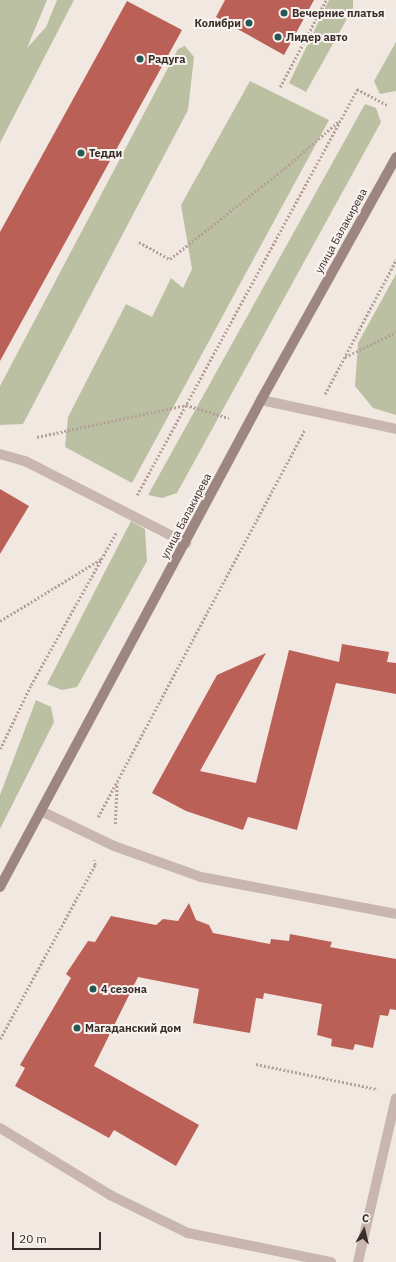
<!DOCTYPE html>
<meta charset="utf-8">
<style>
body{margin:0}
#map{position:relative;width:396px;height:1262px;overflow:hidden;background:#f2e8e2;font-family:"IBM Plex Sans",sans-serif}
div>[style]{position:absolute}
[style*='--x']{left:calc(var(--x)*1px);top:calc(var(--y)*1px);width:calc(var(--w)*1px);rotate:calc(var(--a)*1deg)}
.green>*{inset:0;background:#bbc0a3}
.building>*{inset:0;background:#bb6057}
.path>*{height:2.5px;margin-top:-1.25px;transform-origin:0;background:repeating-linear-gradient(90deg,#b5a199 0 2px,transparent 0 4px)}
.lane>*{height:10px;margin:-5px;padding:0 5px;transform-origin:5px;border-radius:5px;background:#c9b7af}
.street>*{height:10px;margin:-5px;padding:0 5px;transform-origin:5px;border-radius:5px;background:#c9b7af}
.secondary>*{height:10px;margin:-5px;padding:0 5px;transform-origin:5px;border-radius:5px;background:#9d8680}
.dots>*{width:11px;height:11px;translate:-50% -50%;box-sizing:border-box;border:2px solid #f9f3ef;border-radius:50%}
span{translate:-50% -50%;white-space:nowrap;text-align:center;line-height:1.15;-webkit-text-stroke:4px #f9f3ef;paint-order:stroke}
.poi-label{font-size:11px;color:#392e2c;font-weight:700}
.left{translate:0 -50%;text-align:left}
.right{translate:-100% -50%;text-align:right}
.street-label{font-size:11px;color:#392e2c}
.north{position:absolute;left:344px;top:1210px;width:40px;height:40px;-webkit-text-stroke:3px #f9f3ef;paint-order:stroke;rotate:8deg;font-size:11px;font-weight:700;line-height:16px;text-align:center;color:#392e2c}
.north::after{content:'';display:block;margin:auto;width:14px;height:18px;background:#392e2c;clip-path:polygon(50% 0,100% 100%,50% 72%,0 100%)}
.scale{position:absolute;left:12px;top:1232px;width:89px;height:18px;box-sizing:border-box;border:2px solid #392e2c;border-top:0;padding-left:5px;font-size:12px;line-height:14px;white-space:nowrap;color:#392e2c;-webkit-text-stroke:3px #f9f3ef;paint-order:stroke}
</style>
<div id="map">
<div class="green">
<i style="clip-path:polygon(0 0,47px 0,27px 48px,46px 27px,57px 0,74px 0,0 143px)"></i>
<i style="clip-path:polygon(329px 0,353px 0,353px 8px,306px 92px,289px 83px)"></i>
<i style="clip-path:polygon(396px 42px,396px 91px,380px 94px,374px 81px)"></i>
<i style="clip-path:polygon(185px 46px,194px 57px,188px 110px,23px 424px,0 425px,0 386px,178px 49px)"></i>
<i style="clip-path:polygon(250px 81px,329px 120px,132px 483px,65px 447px,68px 417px,126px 304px,152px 317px,171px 278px,183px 288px,192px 269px,181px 205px)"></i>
<i style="clip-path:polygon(365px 104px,376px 108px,381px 122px,177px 493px,162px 498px,148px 495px)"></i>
<i style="clip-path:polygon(396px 274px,396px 415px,373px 408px,355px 386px,358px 343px)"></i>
<i style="clip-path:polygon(131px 521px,145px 529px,147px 561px,77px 687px,62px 690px,47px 684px)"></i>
<i style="clip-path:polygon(36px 700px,51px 707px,54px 722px,0 829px,0 795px)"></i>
</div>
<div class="building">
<i style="clip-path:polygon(225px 0,314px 0,284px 55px,216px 17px)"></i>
<i style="clip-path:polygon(127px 1px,182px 30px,0 361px,0 232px)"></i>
<i style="clip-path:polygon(0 489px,29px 506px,0 554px)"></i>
<i style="clip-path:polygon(342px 644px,389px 652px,387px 662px,396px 663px,396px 694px,336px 683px,297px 830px,248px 817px,243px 830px,186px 811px,152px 793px,217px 675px,266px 653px,200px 771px,256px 783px,289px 650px,339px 662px)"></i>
<i style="clip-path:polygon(189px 903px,196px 920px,209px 925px,213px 933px,270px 944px,271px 939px,289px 941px,290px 934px,332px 942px,330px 947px,396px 959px,396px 1010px,390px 1009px,388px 1016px,380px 1015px,373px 1048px,355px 1044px,353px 1050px,331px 1046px,332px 1039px,317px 1035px,322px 1004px,264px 993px,263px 999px,256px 998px,250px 1033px,193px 1023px,199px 989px,138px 977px,94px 1066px,199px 1125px,176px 1166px,114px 1130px,109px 1138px,15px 1086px,25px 1068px,20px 1065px,71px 978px,66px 974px,88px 941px,95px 942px,111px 916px,156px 925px,163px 919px,178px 921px)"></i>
</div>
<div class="path">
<i style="--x:280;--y:87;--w:98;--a:-62.1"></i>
<i style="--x:139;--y:242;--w:35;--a:29"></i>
<i style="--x:170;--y:259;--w:147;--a:-38.4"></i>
<i style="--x:285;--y:168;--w:72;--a:-41"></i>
<i style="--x:345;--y:357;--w:57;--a:-26.1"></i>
<i style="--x:325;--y:394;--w:152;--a:-62.1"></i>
<i style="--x:37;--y:437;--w:152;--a:-12.1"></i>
<i style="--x:186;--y:405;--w:45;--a:16.8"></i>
<i style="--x:137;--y:495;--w:462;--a:-61.5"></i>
<i style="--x:357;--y:89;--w:34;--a:28"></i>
<i style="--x:0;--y:621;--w:119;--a:-31.5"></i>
<i style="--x:0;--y:749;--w:71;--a:-64.2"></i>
<i style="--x:31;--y:685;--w:176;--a:-60.8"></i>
<i style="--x:98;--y:817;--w:439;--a:-61.9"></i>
<i style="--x:115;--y:824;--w:41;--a:-87.2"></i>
<i style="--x:0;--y:1039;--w:198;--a:-61.4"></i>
<i style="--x:95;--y:865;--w:5;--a:-101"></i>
<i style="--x:256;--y:1064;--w:124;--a:11.7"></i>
</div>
<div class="lane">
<i style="--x:261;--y:400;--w:138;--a:12.1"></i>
<i style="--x:41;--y:811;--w:81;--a:25.6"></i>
<i style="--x:114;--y:846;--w:92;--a:19.6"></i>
<i style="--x:201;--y:877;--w:198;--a:10.7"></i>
<i style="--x:0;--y:1128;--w:129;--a:31.3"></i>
<i style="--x:110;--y:1195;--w:87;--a:26"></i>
<i style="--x:188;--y:1233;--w:146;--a:11.5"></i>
<i style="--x:358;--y:1262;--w:168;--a:-77"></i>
</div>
<div class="street">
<i style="--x:0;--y:454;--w:26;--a:16"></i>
<i style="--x:25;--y:461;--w:181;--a:27"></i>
</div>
<div class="secondary">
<i style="--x:0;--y:887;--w:553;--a:-61.81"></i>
<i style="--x:261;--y:400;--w:278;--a:-60.9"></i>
</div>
<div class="dots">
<i style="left:284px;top:13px;background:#255753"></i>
<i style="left:249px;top:23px;background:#255753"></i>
<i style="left:278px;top:37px;background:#255753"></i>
<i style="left:140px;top:59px;background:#255753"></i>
<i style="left:81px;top:153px;background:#255753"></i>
<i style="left:93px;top:989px;background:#255753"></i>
<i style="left:77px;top:1028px;background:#255753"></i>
</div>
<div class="poi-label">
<span class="left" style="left:292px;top:13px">Вечерние платья</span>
<span class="right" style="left:241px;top:23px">Колибри</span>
<span class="left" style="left:286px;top:37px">Лидер авто</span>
<span class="left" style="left:148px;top:59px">Радуга</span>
<span class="left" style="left:89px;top:153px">Тедди</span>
<span class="left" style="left:101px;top:989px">4 сезона</span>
<span class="left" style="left:85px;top:1028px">Магаданский дом</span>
</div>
<div class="street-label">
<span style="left:341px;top:231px;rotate:-61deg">улица Балакирева</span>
<span style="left:186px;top:516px;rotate:-62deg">улица Балакирева</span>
</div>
<div class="north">С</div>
<div class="scale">20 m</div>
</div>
